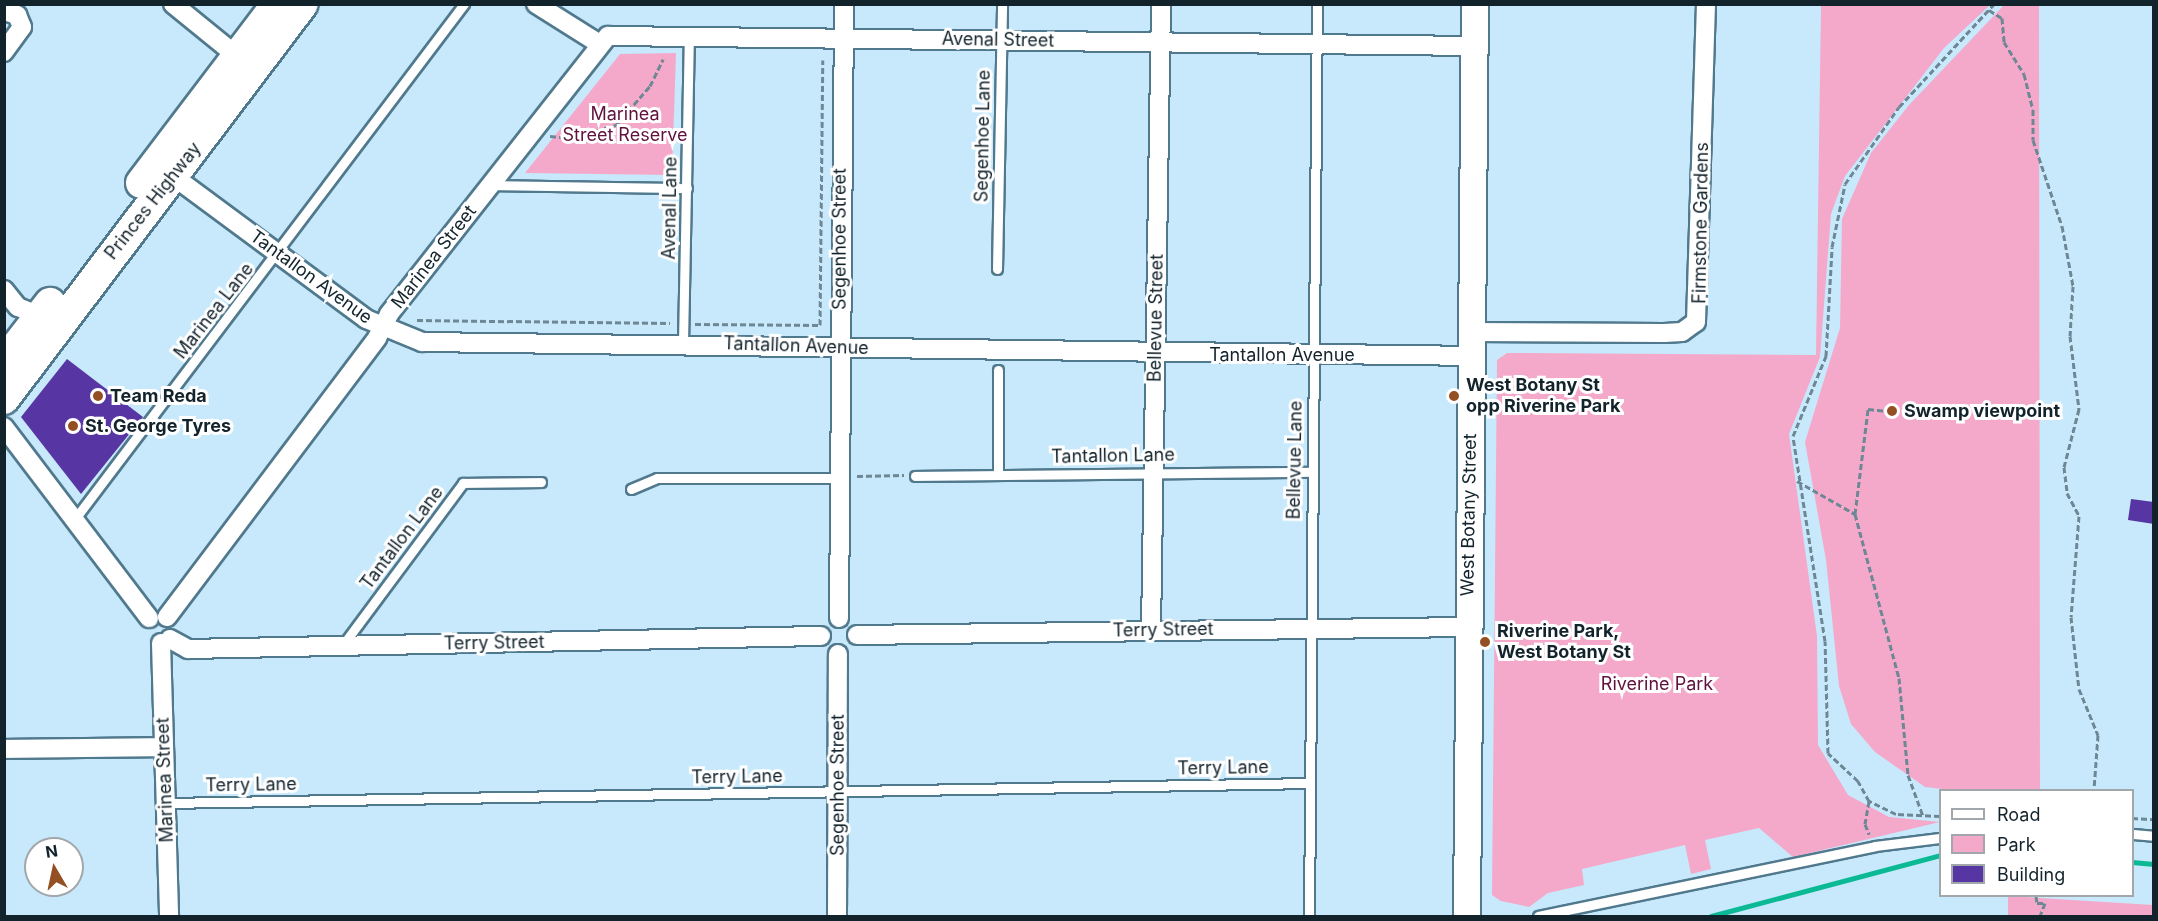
<!DOCTYPE html>
<style>
body{margin:0}
#map{position:relative;width:2158px;height:921px;overflow:hidden;background:#c7e9fb;font-family:Inter,sans-serif}
div>[style]{position:absolute}
[style*='--x']{left:calc(var(--x)*1px);top:calc(var(--y)*1px);width:calc(var(--w)*1px);rotate:calc(var(--a)*1deg)}
.green>*{inset:0;background:#f5a9ca}
.stream>*{height:5px;margin:-2.5px;padding:0 2.5px;transform-origin:2.5px;border-radius:2.5px;background:#0bb995}
.building>*{inset:0;background:#5736a4}
.path>*{height:3px;margin-top:-1.5px;transform-origin:0;background:repeating-linear-gradient(90deg,#6e8794 0 6px,transparent 0 9px)}
.roads{filter:drop-shadow(2px 0 #51798d) drop-shadow(-2px 0 #51798d) drop-shadow(0 2px #51798d) drop-shadow(0 -2px #51798d)}
.service>*{height:9px;margin:-4.5px;padding:0 4.5px;transform-origin:4.5px;border-radius:4.5px;background:#fff}
.minor>*{height:18px;margin:-9px;padding:0 9px;transform-origin:9px;border-radius:9px;background:#fff}
.secondary>*{height:26px;margin:-13px;padding:0 13px;transform-origin:13px;border-radius:13px;background:#fff}
.trunk>*{height:30px;margin:-15px;padding:0 15px;transform-origin:15px;border-radius:15px;background:#fff}
.dots>*{width:16px;height:16px;translate:-50% -50%;box-sizing:border-box;border:3px solid #fff;border-radius:50%}
span{translate:-50% -50%;white-space:nowrap;text-align:center;line-height:1.15;-webkit-text-stroke:6px #fff;paint-order:stroke}
.street-label{font-size:18px;color:#13232c}
.park-label{font-size:18px;color:#60113d}
.poi-label{font-size:18px;color:#13232c;font-weight:700}
.left{translate:0 -50%;text-align:left}
.frame{position:absolute;inset:0;border:6px solid #13232c;pointer-events:none}
.legend{position:absolute;left:1939px;top:789px;width:195px;height:108px;box-sizing:border-box;background:#fff;border:2px solid #a1a7ab;margin:0;padding:8px 10px;list-style:none;font-size:18px;color:#13232c}
.legend li{display:flex;align-items:center;gap:12px;height:30px}
.legend b{width:30px;border:2px solid #a1a7ab}
.north{position:absolute;left:24px;top:837px;width:60px;height:60px;box-sizing:border-box;background:#fff;border:2px solid #a1a7ab;border-radius:50%;rotate:351deg;font-size:16px;font-weight:700;line-height:24px;text-align:center;color:#13232c}
.north::after{content:'';display:block;margin:auto;width:21px;height:27px;background:#945022;clip-path:polygon(50% 0,100% 100%,50% 72%,0 100%)}
</style>
<div id="map">
<div class="green">
<i style="clip-path:polygon(1821px 5px,1990px 5px,1944px 48px,1845px 176px,1831px 214px,1820px 357px,1789px 434px,1817px 636px,1818px 745px,1848px 795px,1889px 817px,1940px 822px,1793px 857px,1759px 828px,1705px 840px,1711px 869px,1691px 874px,1685px 845px,1582px 869px,1584px 885px,1548px 893px,1529px 907px,1501px 901px,1492px 895px,1497px 360px,1507px 353px,1816px 355px)"></i>
<i style="clip-path:polygon(2004px 5px,2039px 5px,2040px 790px,1952px 790px,1925px 787px,1875px 752px,1851px 724px,1839px 686px,1826px 560px,1805px 442px,1840px 328px,1842px 219px,1871px 153px,1909px 105px)"></i>
<i style="clip-path:polygon(676px 53px,672px 175px,525px 173px,620px 54px)"></i>
<i style="clip-path:polygon(2008px 896px,2153px 905px,2153px 916px,2008px 916px)"></i>
</div>
<div class="stream">
<i style="--x:2132;--y:862;--w:22;--a:5"></i>
<i style="--x:1711;--y:916;--w:237;--a:-14.9"></i>
</div>
<div class="building">
<i style="clip-path:polygon(67px 359px,143px 417px,81px 494px,21px 417px)"></i>
<i style="clip-path:polygon(2131px 499px,2154px 502px,2154px 524px,2128px 520px)"></i>
</div>
<div class="path">
<i style="--x:1989;--y:10;--w:15;--a:32"></i>
<i style="--x:2002;--y:18;--w:24;--a:85"></i>
<i style="--x:2004;--y:42;--w:38;--a:58"></i>
<i style="--x:2024;--y:74;--w:36;--a:76"></i>
<i style="--x:2033;--y:109;--w:31;--a:90"></i>
<i style="--x:2033;--y:140;--w:91;--a:71.4"></i>
<i style="--x:2062;--y:226;--w:61;--a:79.6"></i>
<i style="--x:2073;--y:286;--w:50;--a:93.4"></i>
<i style="--x:2070;--y:336;--w:74;--a:83"></i>
<i style="--x:2079;--y:409;--w:60;--a:104.5"></i>
<i style="--x:2064;--y:467;--w:26;--a:83"></i>
<i style="--x:2067;--y:493;--w:26;--a:62"></i>
<i style="--x:2079;--y:516;--w:101;--a:94.5"></i>
<i style="--x:2071;--y:617;--w:72;--a:83.7"></i>
<i style="--x:2079;--y:689;--w:50;--a:67.6"></i>
<i style="--x:2098;--y:735;--w:55;--a:94.2"></i>
<i style="--x:550;--y:136;--w:20;--a:6"></i>
<i style="--x:570;--y:138;--w:48;--a:-15.8"></i>
<i style="--x:616;--y:125;--w:52;--a:-48.9"></i>
<i style="--x:650;--y:86;--w:30;--a:-64"></i>
<i style="--x:417;--y:320;--w:253;--a:0.7"></i>
<i style="--x:695;--y:324;--w:125;--a:0.5"></i>
<i style="--x:820;--y:325;--w:265;--a:-89.4"></i>
<i style="--x:857;--y:476;--w:47;--a:-1.2"></i>
<i style="--x:1797;--y:481;--w:67;--a:29.6"></i>
<i style="--x:1855;--y:514;--w:170;--a:75"></i>
<i style="--x:1899;--y:678;--w:97;--a:84.7"></i>
<i style="--x:1908;--y:775;--w:44;--a:69.9"></i>
<i style="--x:1855;--y:514;--w:106;--a:-82.9"></i>
<i style="--x:1868;--y:409;--w:27;--a:6"></i>
<i style="--x:1869;--y:801;--w:23;--a:100"></i>
<i style="--x:1865;--y:824;--w:11;--a:68"></i>
<i style="--x:1940;--y:816;--w:44;--a:-177.4"></i>
<i style="--x:1896;--y:814;--w:30;--a:-154"></i>
<i style="--x:1869;--y:801;--w:23;--a:-119"></i>
<i style="--x:1858;--y:781;--w:41;--a:-137"></i>
<i style="--x:1828;--y:753;--w:112;--a:-91.5"></i>
<i style="--x:1825;--y:641;--w:207;--a:-98.9"></i>
<i style="--x:1793;--y:436;--w:87;--a:-67.6"></i>
<i style="--x:1826;--y:356;--w:109;--a:-86.8"></i>
<i style="--x:1832;--y:247;--w:64;--a:-78.3"></i>
<i style="--x:1845;--y:184;--w:94;--a:-55"></i>
<i style="--x:1899;--y:107;--w:140;--a:-47.3"></i>
<i style="--x:2132;--y:818;--w:22;--a:3"></i>
<i style="--x:2036;--y:896;--w:7;--a:82"></i>
<i style="--x:2037;--y:903;--w:8;--a:0"></i>
<i style="--x:2045;--y:903;--w:14;--a:111"></i>
</div>
<div class="roads">
<div class="service">
<i style="--x:491;--y:185;--w:196;--a:0.9"></i>
<i style="--x:997;--y:269;--w:265;--a:-88.9"></i>
<i style="--x:683;--y:343;--w:305;--a:-88.9"></i>
<i style="--x:998;--y:370;--w:104;--a:90"></i>
<i style="--x:915;--y:476;--w:396;--a:-0.6"></i>
<i style="--x:631;--y:489;--w:28;--a:-23"></i>
<i style="--x:657;--y:478;--w:185;--a:0"></i>
<i style="--x:74;--y:520;--w:647;--a:-52.92"></i>
<i style="--x:342;--y:646;--w:203;--a:-53.4"></i>
<i style="--x:463;--y:483;--w:78;--a:-0.7"></i>
<i style="--x:166;--y:803;--w:1143;--a:-1"></i>
<i style="--x:2132;--y:834;--w:22;--a:5"></i>
<i style="--x:1309;--y:916;--w:912;--a:-89.5"></i>
<i style="--x:1538;--y:916;--w:344;--a:-11.7"></i>
<i style="--x:1875;--y:846;--w:65;--a:-7"></i>
</div>
<div class="minor">
<i style="--x:173;--y:4;--w:82;--a:39.1"></i>
<i style="--x:536;--y:4;--w:73;--a:32.2"></i>
<i style="--x:4;--y:11;--w:14;--a:17"></i>
<i style="--x:17;--y:15;--w:13;--a:67"></i>
<i style="--x:22;--y:27;--w:31;--a:126"></i>
<i style="--x:173;--y:176;--w:240;--a:36.5"></i>
<i style="--x:366;--y:319;--w:61;--a:22.3"></i>
<i style="--x:422;--y:342;--w:1049;--a:0.76"></i>
<i style="--x:4;--y:290;--w:22;--a:51"></i>
<i style="--x:18;--y:307;--w:24;--a:22"></i>
<i style="--x:1472;--y:332;--w:192;--a:0.3"></i>
<i style="--x:1664;--y:333;--w:18;--a:-3"></i>
<i style="--x:1682;--y:332;--w:17;--a:-36"></i>
<i style="--x:1696;--y:322;--w:318;--a:-88.2"></i>
<i style="--x:4;--y:427;--w:240;--a:52.8"></i>
<i style="--x:167;--y:617;--w:349;--a:-53"></i>
<i style="--x:377;--y:338;--w:27;--a:-63"></i>
<i style="--x:389;--y:314;--w:354;--a:-51.8"></i>
<i style="--x:608;--y:36;--w:866;--a:0.66"></i>
<i style="--x:839;--y:618;--w:614;--a:-89.53"></i>
<i style="--x:1151;--y:631;--w:627;--a:-89.09"></i>
<i style="--x:857;--y:635;--w:611;--a:-0.75"></i>
<i style="--x:170;--y:639;--w:21;--a:29"></i>
<i style="--x:188;--y:649;--w:633;--a:-1.18"></i>
<i style="--x:161;--y:643;--w:273;--a:88.3"></i>
<i style="--x:4;--y:749;--w:160;--a:-0.7"></i>
<i style="--x:837;--y:916;--w:262;--a:-89.8"></i>
</div>
<div class="secondary">
<i style="--x:1467;--y:916;--w:912;--a:-89.5"></i>
</div>
<div class="trunk">
<i style="--x:141;--y:183;--w:225;--a:-52.8"></i>
<i style="--x:4;--y:362;--w:75;--a:-52.1"></i>
<i style="--x:4;--y:399;--w:495;--a:-52.9"></i>
</div>
</div>
<div class="dots">
<i style="left:98px;top:396px;background:#945022"></i>
<i style="left:1454px;top:396px;background:#945022"></i>
<i style="left:1892px;top:411px;background:#945022"></i>
<i style="left:73px;top:426px;background:#945022"></i>
<i style="left:1485px;top:642px;background:#945022"></i>
</div>
<div class="street-label">
<span style="left:998px;top:40px;rotate:1deg">Avenal Street</span>
<span style="left:983px;top:136px;rotate:-89deg">Segenhoe Lane</span>
<span style="left:153px;top:201px;rotate:-52deg">Princes Highway</span>
<span style="left:670px;top:208px;rotate:-89deg">Avenal Lane</span>
<span style="left:1701px;top:223px;rotate:-89deg">Firmstone Gardens</span>
<span style="left:840px;top:239px;rotate:-90deg">Segenhoe Street</span>
<span style="left:434px;top:257px;rotate:-52deg">Marinea Street</span>
<span style="left:311px;top:277px;rotate:36deg">Tantallon Avenue</span>
<span style="left:214px;top:311px;rotate:-52deg">Marinea Lane</span>
<span style="left:1156px;top:318px;rotate:-89deg">Bellevue Street</span>
<span style="left:796px;top:346px;rotate:2deg">Tantallon Avenue</span>
<span style="left:1282px;top:355px">Tantallon Avenue</span>
<span style="left:1113px;top:456px;rotate:-1deg">Tantallon Lane</span>
<span style="left:1295px;top:460px;rotate:-89deg">Bellevue Lane</span>
<span style="left:1469px;top:515px;rotate:-89deg">West Botany Street</span>
<span style="left:402px;top:538px;rotate:-53deg">Tantallon Lane</span>
<span style="left:1163px;top:630px;rotate:-1deg">Terry Street</span>
<span style="left:494px;top:643px;rotate:-1deg">Terry Street</span>
<span style="left:1223px;top:768px;rotate:-1deg">Terry Lane</span>
<span style="left:737px;top:777px;rotate:-1deg">Terry Lane</span>
<span style="left:165px;top:780px;rotate:-92deg">Marinea Street</span>
<span style="left:251px;top:785px;rotate:-1deg">Terry Lane</span>
<span style="left:838px;top:785px;rotate:-90deg">Segenhoe Street</span>
</div>
<div class="park-label">
<span style="left:625px;top:125px">Marinea<br>Street Reserve</span>
<span style="left:1657px;top:684px">Riverine Park</span>
</div>
<div class="poi-label">
<span class="left" style="left:1466px;top:396px">West Botany St<br>opp Riverine Park</span>
<span class="left" style="left:110px;top:396px">Team Reda</span>
<span class="left" style="left:1904px;top:411px">Swamp viewpoint</span>
<span class="left" style="left:85px;top:426px">St. George Tyres</span>
<span class="left" style="left:1497px;top:642px">Riverine Park,<br>West Botany St</span>
</div>
<div class="frame"></div>
<ul class="legend">
<li><b style="height:8px;background:#fff"></b>Road</li>
<li><b style="height:16px;background:#f5a9ca"></b>Park</li>
<li><b style="height:16px;background:#5736a4"></b>Building</li>
</ul>
<div class="north">N</div>
</div>
